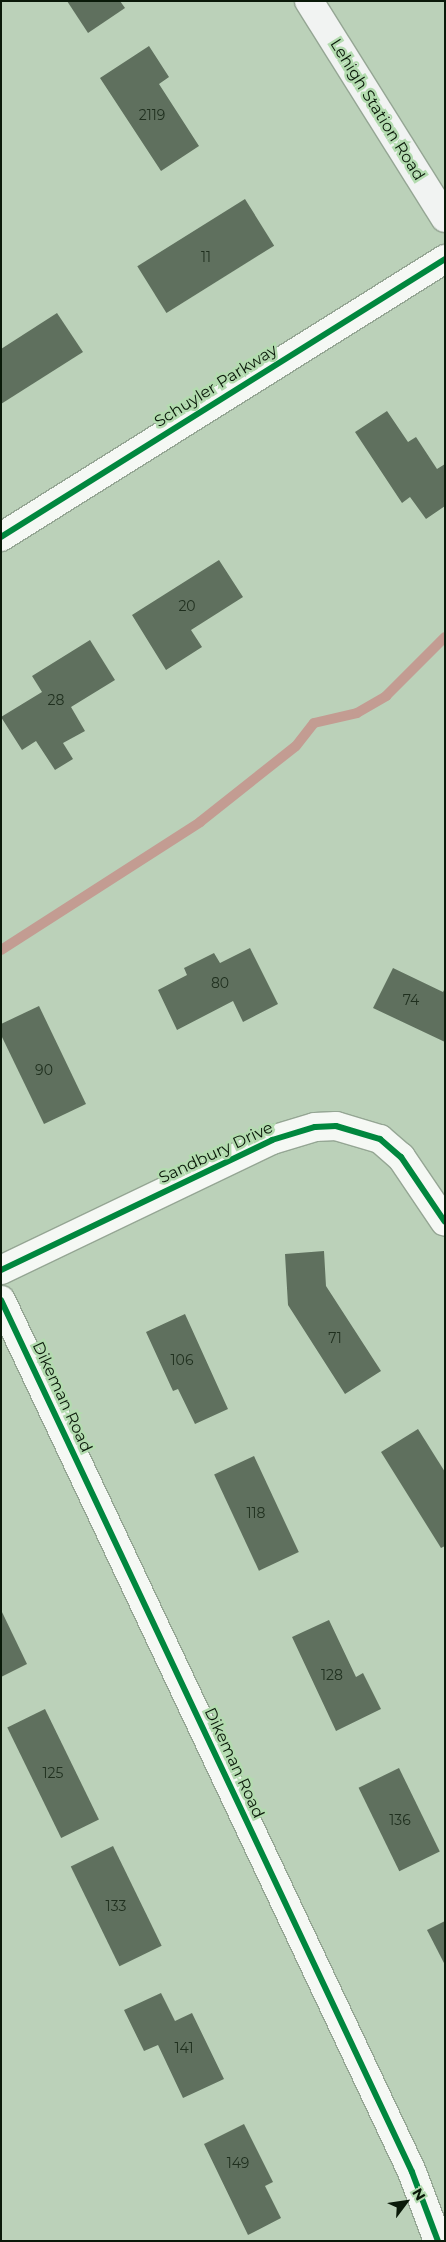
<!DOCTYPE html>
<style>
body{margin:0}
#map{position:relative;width:446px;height:2242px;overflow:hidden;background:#bbd1b9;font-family:Montserrat,sans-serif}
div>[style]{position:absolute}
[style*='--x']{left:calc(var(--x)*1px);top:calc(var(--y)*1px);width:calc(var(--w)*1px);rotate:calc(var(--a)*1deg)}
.stream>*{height:10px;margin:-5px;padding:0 5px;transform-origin:5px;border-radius:5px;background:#c39c92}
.building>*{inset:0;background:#5f705e;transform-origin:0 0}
.roads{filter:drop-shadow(1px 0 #95a694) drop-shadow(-1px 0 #95a694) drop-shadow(0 1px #95a694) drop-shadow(0 -1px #95a694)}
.street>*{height:28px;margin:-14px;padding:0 14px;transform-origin:14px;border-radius:14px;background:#f5f8f4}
.secondary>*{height:28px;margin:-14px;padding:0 14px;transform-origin:14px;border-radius:14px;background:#f1f3f2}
.cycleway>*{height:6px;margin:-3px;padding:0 3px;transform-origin:3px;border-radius:3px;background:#00873e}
span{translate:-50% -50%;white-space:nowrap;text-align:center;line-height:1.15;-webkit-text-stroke:5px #b3dbaf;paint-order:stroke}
.number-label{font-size:14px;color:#1f2f1e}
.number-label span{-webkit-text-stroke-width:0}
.street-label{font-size:16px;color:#0a1909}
.frame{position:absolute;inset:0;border:2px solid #0a1909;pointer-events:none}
.north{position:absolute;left:381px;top:2177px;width:50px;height:50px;-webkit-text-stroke:4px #b3dbaf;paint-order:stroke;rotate:59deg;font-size:14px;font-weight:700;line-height:20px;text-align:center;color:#0a1909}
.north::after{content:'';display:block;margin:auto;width:18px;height:22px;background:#0a1909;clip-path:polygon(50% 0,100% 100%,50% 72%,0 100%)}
</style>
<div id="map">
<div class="stream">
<i style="--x:1;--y:950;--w:237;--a:-32.7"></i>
<i style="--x:200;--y:822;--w:122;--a:-38.4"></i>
<i style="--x:296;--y:746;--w:29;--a:-52"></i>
<i style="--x:314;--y:723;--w:44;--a:-13.1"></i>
<i style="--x:357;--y:713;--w:34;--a:-30"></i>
<i style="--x:386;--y:696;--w:83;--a:-45"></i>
</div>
<div class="building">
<i style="clip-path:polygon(67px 1px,120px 1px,125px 8px,88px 33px)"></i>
<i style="clip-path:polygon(149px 46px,169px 77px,159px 84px,199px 146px,161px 171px,100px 78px)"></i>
<i style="left:245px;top:199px;width:55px;height:127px;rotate:58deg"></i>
<i style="clip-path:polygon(57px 313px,83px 352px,1px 404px,1px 349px)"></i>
<i style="clip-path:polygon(387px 411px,408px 442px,416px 437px,437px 469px,445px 464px,445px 506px,426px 519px,410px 497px,402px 503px,355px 432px)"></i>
<i style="clip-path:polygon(219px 560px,243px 597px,191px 630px,202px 647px,166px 670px,132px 615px)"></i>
<i style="clip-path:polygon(90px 640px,115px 680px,71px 707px,85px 731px,63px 743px,73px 759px,55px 770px,36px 741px,22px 750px,1px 717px,42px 692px,32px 676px)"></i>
<i style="clip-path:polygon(250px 948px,278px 1004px,243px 1022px,233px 1001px,177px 1030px,158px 990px,187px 975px,184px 968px,214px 953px,220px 963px)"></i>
<i style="clip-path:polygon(393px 968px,443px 992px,445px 988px,445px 1042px,373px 1008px)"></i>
<i style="clip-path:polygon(39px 1006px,86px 1104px,44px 1124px,1px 1035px,1px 1024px)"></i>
<i style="clip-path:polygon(324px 1251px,326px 1286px,381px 1371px,345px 1394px,288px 1305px,285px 1254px)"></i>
<i style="clip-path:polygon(185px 1314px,228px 1409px,195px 1424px,178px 1389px,173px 1391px,146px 1332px)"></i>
<i style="clip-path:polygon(418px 1429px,445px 1472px,445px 1546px,441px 1548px,381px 1452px)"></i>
<i style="left:254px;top:1456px;width:106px;height:44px;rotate:65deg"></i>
<i style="clip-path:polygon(1px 1610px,27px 1664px,1px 1677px)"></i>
<i style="clip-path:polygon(329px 1620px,356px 1677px,363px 1673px,381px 1709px,336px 1731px,292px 1637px)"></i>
<i style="left:45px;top:1709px;width:123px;height:42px;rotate:64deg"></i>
<i style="left:399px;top:1768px;width:93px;height:45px;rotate:64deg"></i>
<i style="left:113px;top:1846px;width:111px;height:47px;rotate:64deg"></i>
<i style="clip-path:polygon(445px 1921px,445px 1965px,427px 1930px)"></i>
<i style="clip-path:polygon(161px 1993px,175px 2021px,192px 2013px,224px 2079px,183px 2098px,158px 2045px,144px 2051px,124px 2010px)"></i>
<i style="clip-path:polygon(244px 2124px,273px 2182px,265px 2186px,281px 2218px,248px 2235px,204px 2144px)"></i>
</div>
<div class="roads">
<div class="street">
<i style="--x:1;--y:537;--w:524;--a:-32.05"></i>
<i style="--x:1;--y:1270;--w:301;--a:-25.6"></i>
<i style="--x:272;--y:1140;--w:45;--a:-16.8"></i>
<i style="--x:315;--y:1127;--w:21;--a:-3"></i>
<i style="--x:336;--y:1126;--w:46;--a:16.5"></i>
<i style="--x:380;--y:1139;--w:28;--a:41"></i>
<i style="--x:401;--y:1157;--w:78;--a:55.9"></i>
<i style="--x:1;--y:1300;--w:964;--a:64.76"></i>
<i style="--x:412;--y:2172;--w:74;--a:69.4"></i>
</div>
<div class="secondary">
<i style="--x:309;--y:1;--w:256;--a:57.9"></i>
</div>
</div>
<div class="cycleway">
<i style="--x:1;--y:537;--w:524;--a:-32.05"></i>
<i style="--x:1;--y:1270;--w:301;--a:-25.6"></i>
<i style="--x:272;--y:1140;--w:45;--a:-16.8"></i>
<i style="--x:315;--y:1127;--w:21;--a:-3"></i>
<i style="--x:336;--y:1126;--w:46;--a:16.5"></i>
<i style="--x:380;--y:1139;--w:28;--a:41"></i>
<i style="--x:401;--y:1157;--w:78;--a:55.9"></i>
<i style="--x:1;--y:1300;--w:964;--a:64.76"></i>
<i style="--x:412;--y:2172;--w:74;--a:69.4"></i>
</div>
<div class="number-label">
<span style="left:152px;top:115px">2119</span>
<span style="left:206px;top:257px">11</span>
<span style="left:187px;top:606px">20</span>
<span style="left:56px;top:700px">28</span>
<span style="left:220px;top:983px">80</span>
<span style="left:411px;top:1000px">74</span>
<span style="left:44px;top:1070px">90</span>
<span style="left:335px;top:1338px">71</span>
<span style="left:182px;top:1360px">106</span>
<span style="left:256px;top:1513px">118</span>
<span style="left:332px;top:1675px">128</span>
<span style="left:53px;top:1773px">125</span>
<span style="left:400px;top:1820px">136</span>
<span style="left:116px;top:1906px">133</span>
<span style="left:184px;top:2048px">141</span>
<span style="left:238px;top:2163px">149</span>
</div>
<div class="street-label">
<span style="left:377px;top:110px;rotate:58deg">Lehigh Station Road</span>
<span style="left:216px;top:386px;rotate:-32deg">Schuyler Parkway</span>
<span style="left:216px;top:1153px;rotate:-25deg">Sandbury Drive</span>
<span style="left:62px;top:1397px;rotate:65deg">Dikeman Road</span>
<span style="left:234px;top:1763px;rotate:65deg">Dikeman Road</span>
</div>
<div class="frame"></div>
<div class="north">N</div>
</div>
